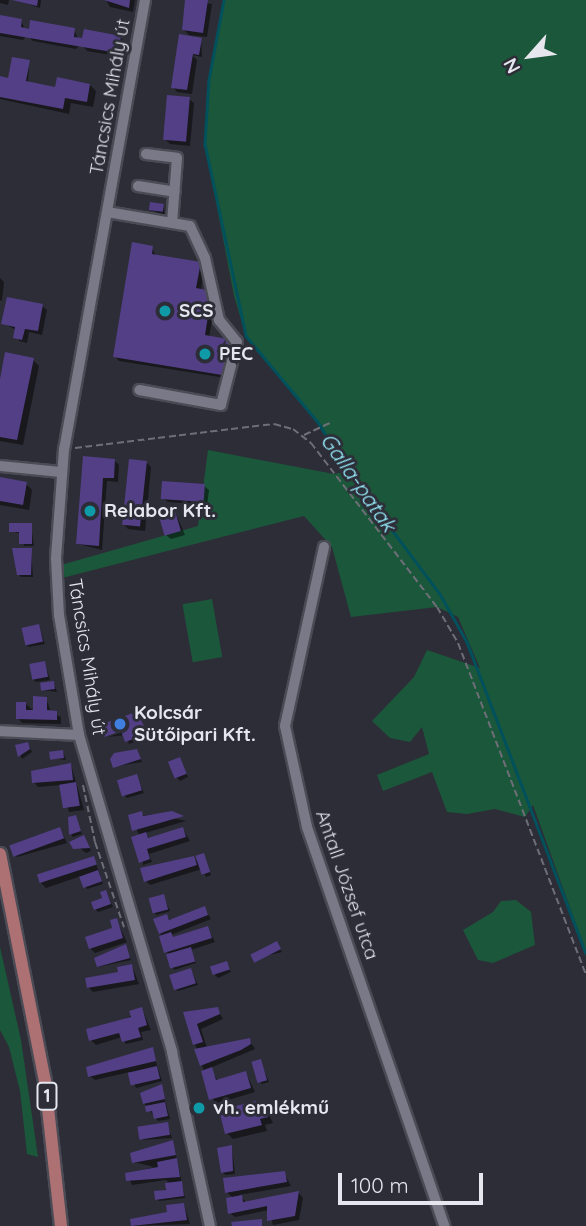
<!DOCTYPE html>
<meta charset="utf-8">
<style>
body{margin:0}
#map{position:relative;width:586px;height:1226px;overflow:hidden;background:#2d2d38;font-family:Quicksand,sans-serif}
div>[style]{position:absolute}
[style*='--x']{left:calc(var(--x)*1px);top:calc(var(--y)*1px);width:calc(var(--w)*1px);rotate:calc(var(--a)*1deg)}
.green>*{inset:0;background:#1b573a;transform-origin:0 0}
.shadow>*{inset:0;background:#0007}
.stream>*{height:2.5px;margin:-1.25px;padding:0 1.25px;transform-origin:1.25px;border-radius:1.25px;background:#01515c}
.building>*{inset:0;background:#523f86;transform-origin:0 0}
.path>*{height:2px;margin-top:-1px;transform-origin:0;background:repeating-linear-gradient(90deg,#6e6e78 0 7px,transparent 0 10.5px)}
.roads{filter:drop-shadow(2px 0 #4b4b55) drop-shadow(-2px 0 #4b4b55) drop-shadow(0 2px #4b4b55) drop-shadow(0 -2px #4b4b55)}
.minor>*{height:10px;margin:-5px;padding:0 5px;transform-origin:5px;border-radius:5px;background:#797987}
.major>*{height:12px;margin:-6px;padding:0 6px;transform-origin:6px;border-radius:6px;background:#ad7174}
.dots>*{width:19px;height:19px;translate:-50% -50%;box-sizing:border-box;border:4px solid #2d2d38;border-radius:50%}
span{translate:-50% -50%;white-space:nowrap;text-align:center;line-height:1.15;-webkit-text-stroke:6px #2d2d38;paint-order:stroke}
.shield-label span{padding:2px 5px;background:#2d2d38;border:2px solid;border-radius:5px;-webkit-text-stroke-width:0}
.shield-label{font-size:18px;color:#e6e6ee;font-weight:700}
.street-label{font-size:19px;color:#e6e6ee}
.poi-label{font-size:19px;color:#e6e6ee;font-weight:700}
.left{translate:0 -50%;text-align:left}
.water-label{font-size:21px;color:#96eefd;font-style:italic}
.north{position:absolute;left:495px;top:21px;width:70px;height:70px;-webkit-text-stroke:5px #2d2d38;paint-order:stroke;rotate:242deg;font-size:19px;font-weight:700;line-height:28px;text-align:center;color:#e6e6ee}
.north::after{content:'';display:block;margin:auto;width:24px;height:32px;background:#e6e6ee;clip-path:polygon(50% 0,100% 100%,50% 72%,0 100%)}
.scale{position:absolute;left:338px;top:1173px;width:145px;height:32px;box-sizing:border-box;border:4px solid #e6e6ee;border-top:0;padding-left:9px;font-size:21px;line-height:24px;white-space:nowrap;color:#e6e6ee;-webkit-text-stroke:5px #2d2d38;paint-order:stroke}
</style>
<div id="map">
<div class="green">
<i style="clip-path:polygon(224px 0,586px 0,586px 952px,533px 805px,525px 817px,495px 809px,467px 814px,447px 812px,432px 772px,383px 791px,377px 775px,429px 754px,422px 727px,410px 742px,390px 738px,372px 721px,414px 677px,427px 650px,480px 668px,458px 617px,437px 607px,351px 617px,332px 547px,304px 516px,62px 578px,61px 565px,198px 526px,208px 450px,334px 474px,348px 471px,318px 422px,246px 336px,234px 296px,205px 144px,209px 80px)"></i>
<i style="left:212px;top:599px;width:59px;height:30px;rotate:80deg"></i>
<i style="clip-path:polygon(516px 900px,531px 912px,535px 945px,493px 963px,478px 960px,463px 930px,493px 912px,501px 901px)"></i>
<i style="clip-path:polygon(0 947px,21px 1040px,38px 1157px,27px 1154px,20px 1091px,9px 1047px,0 1030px)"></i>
</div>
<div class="shadow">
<i style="clip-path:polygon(0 0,9px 0,8px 5px,0 3px)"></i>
<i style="clip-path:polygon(16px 0,41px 0,40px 8px)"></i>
<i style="clip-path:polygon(106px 0,135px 0,133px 12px,110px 7px)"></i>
<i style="clip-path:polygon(187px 0,212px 4px,207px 37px,189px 35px,183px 29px)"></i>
<i style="clip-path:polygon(0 17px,21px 20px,25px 30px,74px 29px,78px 39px,120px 37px,125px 42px,122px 57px,87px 51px,81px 44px,76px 49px,33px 41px,27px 35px,23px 40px,0 36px)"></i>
<i style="clip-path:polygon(201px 39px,202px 57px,192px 55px,197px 60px,192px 94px,177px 92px,173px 87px)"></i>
<i style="clip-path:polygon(29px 62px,28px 83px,56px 89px,90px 85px,96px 91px,93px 107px,71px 103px,69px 114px,0 99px,0 78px,10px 80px)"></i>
<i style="clip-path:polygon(189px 99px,194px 103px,190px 146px,170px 144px,165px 139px)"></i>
<i style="clip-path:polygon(163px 206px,165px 215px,151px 210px)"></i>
<i style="clip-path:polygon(152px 248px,156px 256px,204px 268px,201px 290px,216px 297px,209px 338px,232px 379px,119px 361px,115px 356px)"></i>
<i style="clip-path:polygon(0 278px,4px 282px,2px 301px,0 300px)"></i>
<i style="clip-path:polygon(42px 306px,47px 310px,42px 335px,29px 332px,27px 343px,19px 341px,16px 330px,3px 323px)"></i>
<i style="clip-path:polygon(33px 360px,39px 366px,23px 445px,0 441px,0 388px)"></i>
<i style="clip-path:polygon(84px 458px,114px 460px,119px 465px,118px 482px,107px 481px,102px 550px,78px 544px)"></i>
<i style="clip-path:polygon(147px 463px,151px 467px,145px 531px,128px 529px,124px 524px)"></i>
<i style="clip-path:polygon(0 479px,26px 484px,32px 490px,29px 510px,0 505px)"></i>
<i style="clip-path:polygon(204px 486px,209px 490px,207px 505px,168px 502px,163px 498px)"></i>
<i style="clip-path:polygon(174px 509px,185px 535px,171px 539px,166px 535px)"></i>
<i style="clip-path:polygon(31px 525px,34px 546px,24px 546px,21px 534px,11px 531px)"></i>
<i style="clip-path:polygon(31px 550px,33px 577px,21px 577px,18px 574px)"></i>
<i style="clip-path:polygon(39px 626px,45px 644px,29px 647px,26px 645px)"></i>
<i style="clip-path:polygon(45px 663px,50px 680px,36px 682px,33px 679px)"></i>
<i style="clip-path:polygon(54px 683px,57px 692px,43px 690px)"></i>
<i style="clip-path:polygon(46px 698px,51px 712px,61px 717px,61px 724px,22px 723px,18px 718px,26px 704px,35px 712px)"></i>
<i style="clip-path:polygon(136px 714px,150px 737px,129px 744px,125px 735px,108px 737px,123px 732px)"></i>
<i style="clip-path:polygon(28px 744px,32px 752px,22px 759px,17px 747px)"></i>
<i style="clip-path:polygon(137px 751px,142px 762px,117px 766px)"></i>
<i style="clip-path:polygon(63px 752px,66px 760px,51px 758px)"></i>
<i style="clip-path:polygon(180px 759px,188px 777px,180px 781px,177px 778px)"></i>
<i style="clip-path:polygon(71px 765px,84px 810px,69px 812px,61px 785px,38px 787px,34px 782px)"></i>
<i style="clip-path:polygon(136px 776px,144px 793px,127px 798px,124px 795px)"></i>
<i style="clip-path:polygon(155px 814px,186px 821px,145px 833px,150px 839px,183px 829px,190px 841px,149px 854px,152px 862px,143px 865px,140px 836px,130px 817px)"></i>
<i style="clip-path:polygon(75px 817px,82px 834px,73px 837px,71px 834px)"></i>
<i style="clip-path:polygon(60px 829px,67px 843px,17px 857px,13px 853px)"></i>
<i style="clip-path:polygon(84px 837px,91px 851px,86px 853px,72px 842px)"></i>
<i style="clip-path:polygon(203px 855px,211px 875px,206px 877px,202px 869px,150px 885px,146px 881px,194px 858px,200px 865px)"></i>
<i style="clip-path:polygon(94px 858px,103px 884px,87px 889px,81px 876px,46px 888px,41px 883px)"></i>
<i style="clip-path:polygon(106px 892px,113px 907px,98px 912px,95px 909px)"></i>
<i style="clip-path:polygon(163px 896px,170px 911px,157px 915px,154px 913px)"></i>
<i style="clip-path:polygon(204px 908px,211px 919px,171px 935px,175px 938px,208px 928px,215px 942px,191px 950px,196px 963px,174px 970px,160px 933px,166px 916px,172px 921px)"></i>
<i style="clip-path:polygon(116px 920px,127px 942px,95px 953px,90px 948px,115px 929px)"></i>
<i style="clip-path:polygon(277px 943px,282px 952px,253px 959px)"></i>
<i style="clip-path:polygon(125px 946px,131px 960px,98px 967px)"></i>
<i style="clip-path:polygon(226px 963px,231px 972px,218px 978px,215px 975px)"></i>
<i style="clip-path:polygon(132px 966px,139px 984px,93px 992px,88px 987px)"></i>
<i style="clip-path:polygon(191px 970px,198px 985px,178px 991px,175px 989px)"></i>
<i style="clip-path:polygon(142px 1009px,151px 1030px,141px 1032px,143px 1040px,126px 1044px,122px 1037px,96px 1045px,91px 1040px)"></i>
<i style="clip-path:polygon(217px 1009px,223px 1019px,201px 1029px,207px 1048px,249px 1040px,255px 1049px,210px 1068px,218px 1081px,246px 1073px,255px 1092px,215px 1104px,185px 1014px)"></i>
<i style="clip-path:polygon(152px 1049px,162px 1081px,136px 1088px,130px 1072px,95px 1080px,90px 1076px)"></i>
<i style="clip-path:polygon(260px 1061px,269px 1082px,262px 1084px,260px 1082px)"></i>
<i style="clip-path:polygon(161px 1086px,170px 1119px,158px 1121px,144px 1103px)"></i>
<i style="clip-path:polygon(264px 1105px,273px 1123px,265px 1125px,267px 1131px,233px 1139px,227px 1133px)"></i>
<i style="clip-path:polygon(167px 1124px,172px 1138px,142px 1140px)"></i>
<i style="clip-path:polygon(173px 1141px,185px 1198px,159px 1201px,157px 1199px,170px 1184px,166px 1180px,132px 1185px,127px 1174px,154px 1167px,134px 1162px)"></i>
<i style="clip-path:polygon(232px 1147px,235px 1174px,226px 1175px,223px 1173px)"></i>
<i style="clip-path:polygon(284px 1173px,291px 1186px,239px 1195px,247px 1203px,299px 1193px,303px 1198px,299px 1220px,273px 1225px,269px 1210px,235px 1217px,230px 1213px,234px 1199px,227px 1192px)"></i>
<i style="clip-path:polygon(184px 1204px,190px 1224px,133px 1226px,132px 1221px,169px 1213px)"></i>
</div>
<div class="stream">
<i style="--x:224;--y:0;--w:81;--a:100.6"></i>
<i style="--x:209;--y:80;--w:64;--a:93.6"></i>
<i style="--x:205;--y:144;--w:196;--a:77.9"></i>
<i style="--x:246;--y:336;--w:112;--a:50.1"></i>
<i style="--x:318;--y:422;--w:57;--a:58.5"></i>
<i style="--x:348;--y:471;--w:154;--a:53.2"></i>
<i style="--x:440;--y:594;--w:55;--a:60.6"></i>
<i style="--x:467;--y:642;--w:333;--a:69.1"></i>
</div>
<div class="building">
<i style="clip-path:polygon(12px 0,38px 0,37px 6px)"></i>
<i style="clip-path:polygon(104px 0,130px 0,129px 8px)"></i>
<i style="clip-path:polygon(185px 0,208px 0,203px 33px,182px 30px)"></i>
<i style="clip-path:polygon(0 15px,22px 19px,21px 27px,29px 29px,30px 20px,75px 28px,74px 37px,82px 38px,84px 29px,121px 36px,118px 53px,0 33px)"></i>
<i style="clip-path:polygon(179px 34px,202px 38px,199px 55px,193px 54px,187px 90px,171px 88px)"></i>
<i style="clip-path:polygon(12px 57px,30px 60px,26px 81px,55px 87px,57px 77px,90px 84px,87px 102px,65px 98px,63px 109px,0 97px,0 76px,8px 78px)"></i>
<i style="left:167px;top:95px;width:23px;height:45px;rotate:5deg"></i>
<i style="left:150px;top:202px;width:14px;height:8px;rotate:8deg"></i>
<i style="clip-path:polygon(132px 242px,153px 246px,152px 254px,201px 262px,196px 288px,212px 291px,205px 335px,233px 340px,228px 376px,113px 357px)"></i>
<i style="clip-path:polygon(7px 297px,43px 304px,38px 331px,25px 329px,22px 340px,13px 338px,15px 327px,1px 324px)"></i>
<i style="clip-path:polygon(5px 352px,34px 358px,17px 440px,0 437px,0 379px)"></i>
<i style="clip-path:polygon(83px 456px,115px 459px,114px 478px,103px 478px,99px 546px,76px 544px)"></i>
<i style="left:129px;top:459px;width:18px;height:66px;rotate:6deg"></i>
<i style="clip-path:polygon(0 477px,27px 482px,23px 505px,0 501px)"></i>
<i style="left:162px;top:481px;width:43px;height:18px;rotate:4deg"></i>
<i style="left:174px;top:507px;width:25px;height:17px;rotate:74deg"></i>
<i style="clip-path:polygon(9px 523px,32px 523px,32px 544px,19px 544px,19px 532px,9px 532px)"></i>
<i style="clip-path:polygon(12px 548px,32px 548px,31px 575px,17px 575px)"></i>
<i style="left:39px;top:624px;width:18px;height:18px;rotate:77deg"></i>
<i style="left:45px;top:661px;width:16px;height:16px;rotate:79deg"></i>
<i style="left:54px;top:681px;width:8px;height:14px;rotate:83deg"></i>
<i style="clip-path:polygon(33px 696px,47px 697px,47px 710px,57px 711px,57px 720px,16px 719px,16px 702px,26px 702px,26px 710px,33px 710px)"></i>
<i style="clip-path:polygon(136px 712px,149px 734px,125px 742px,121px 731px,104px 737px,100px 725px)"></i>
<i style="clip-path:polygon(28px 742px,30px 749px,18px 757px,15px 745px)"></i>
<i style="clip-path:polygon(137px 749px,141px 759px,113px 768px,110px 759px,114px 753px)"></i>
<i style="left:63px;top:750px;width:8px;height:14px;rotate:83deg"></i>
<i style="left:180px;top:757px;width:18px;height:13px;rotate:68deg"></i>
<i style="clip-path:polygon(71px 763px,73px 780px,32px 783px,31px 771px)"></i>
<i style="left:137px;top:774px;width:17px;height:21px;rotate:73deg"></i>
<i style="left:76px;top:782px;width:24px;height:17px;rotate:81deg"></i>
<i style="clip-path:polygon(142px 811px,143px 816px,172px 811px,184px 816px,132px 831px,128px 815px)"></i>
<i style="clip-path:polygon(76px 815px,81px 831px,69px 835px,68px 817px)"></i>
<i style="left:60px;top:827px;width:12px;height:54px;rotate:70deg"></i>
<i style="clip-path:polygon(183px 827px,186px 837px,147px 849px,150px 859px,139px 863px,131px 837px,146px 832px,148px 838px)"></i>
<i style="clip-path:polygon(84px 835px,90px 848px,73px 849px,69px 842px)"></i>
<i style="left:204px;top:853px;width:20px;height:9px;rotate:72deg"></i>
<i style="left:94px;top:856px;width:9px;height:60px;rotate:72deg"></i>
<i style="clip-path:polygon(194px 856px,197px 865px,144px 882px,140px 868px)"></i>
<i style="left:98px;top:870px;width:12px;height:20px;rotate:70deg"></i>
<i style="clip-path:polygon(106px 890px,111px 904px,94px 910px,91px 902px,102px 898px,100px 892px)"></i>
<i style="left:164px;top:894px;width:16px;height:16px;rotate:75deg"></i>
<i style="clip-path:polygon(205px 906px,208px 915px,159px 934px,153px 919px,167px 914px,169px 920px)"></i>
<i style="clip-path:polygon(117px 918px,123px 938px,89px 949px,85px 937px,112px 928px,110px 920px)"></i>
<i style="clip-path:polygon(208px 926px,212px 938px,164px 953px,159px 936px,171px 932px,173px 937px)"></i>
<i style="left:277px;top:941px;width:9px;height:30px;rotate:63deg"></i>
<i style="clip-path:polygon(126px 944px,130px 958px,97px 967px,94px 958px)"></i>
<i style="left:191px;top:947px;width:15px;height:26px;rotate:74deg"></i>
<i style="left:227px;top:961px;width:9px;height:18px;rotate:72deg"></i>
<i style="clip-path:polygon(132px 964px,135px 980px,87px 988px,85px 978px,118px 972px,117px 967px)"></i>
<i style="left:191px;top:968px;width:16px;height:23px;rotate:72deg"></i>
<i style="clip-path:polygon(142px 1007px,147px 1025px,138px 1028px,141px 1037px,122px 1042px,119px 1033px,89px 1041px,86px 1029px,131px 1017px,129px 1011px)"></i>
<i style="clip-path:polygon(218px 1007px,220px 1014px,197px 1024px,203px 1042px,193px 1045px,183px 1012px)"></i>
<i style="clip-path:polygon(250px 1038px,251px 1044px,241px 1050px,200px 1066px,194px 1049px)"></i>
<i style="clip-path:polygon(153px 1047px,156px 1061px,88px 1077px,86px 1067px)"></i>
<i style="left:261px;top:1059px;width:22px;height:10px;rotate:74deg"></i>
<i style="left:157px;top:1066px;width:13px;height:30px;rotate:77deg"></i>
<i style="clip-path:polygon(212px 1067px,216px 1080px,246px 1071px,251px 1088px,209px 1100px,201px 1071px)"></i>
<i style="clip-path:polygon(162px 1084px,165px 1099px,143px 1104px,140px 1093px)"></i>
<i style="clip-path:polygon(256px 1101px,257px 1106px,265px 1104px,268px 1117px,260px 1119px,262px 1125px,225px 1134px,219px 1110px)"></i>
<i style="clip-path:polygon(165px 1102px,168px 1116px,154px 1119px,152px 1111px,146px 1112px,145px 1106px)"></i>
<i style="left:168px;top:1122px;width:13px;height:31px;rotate:81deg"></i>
<i style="clip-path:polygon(173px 1140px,176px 1155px,132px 1163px,130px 1153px)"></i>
<i style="clip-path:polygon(232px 1145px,233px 1171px,221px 1173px,217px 1148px)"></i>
<i style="clip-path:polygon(177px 1158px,180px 1177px,126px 1181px,125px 1173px,158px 1167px,157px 1162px)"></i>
<i style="clip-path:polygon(285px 1171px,287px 1182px,225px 1193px,223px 1178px)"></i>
<i style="clip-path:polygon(182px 1181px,184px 1196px,155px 1200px,154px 1191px,166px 1190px,165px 1183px)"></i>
<i style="clip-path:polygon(299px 1191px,295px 1216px,267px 1221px,267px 1206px,228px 1214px,226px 1198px,242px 1195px,243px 1202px)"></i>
<i style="clip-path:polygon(184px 1203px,187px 1220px,131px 1226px,130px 1219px,167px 1212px,166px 1205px)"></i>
<i style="clip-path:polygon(262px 1219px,262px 1226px,232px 1226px,231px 1222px)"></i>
</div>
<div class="path">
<i style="--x:304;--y:435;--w:29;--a:-25"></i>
<i style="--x:75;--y:448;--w:200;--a:-6.9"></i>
<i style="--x:274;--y:424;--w:20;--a:15"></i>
<i style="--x:293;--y:429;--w:23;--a:38"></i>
<i style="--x:311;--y:443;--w:207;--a:52.5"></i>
<i style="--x:437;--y:607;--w:42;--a:59.7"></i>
<i style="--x:458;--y:643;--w:356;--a:68.9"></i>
<i style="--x:83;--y:785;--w:58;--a:78.1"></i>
<i style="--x:95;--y:842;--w:90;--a:71.2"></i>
</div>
<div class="roads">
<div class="minor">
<i style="--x:145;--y:0;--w:456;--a:100.2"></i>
<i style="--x:64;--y:449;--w:109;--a:94.2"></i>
<i style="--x:56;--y:558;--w:57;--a:87"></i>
<i style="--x:59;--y:615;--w:122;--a:80.5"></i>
<i style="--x:79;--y:735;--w:330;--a:73.6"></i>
<i style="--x:172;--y:1052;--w:178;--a:77.7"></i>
<i style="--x:146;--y:154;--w:31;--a:7"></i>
<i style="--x:177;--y:158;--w:65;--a:94.4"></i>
<i style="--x:138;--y:186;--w:37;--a:9"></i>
<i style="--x:107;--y:212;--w:84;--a:9.6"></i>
<i style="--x:190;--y:226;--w:35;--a:65"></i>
<i style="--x:205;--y:258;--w:64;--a:77.3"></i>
<i style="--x:219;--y:320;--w:28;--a:51"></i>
<i style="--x:237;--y:342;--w:65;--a:104.3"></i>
<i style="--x:221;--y:405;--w:83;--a:-169.6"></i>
<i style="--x:0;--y:466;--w:61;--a:5.6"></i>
<i style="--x:324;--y:547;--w:183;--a:102.3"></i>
<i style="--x:285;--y:726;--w:103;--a:77.7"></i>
<i style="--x:307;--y:827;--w:422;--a:71"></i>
<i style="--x:0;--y:731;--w:79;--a:2.9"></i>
</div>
<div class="major">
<i style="--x:0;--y:854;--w:231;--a:78.8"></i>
<i style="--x:45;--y:1081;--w:146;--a:83.7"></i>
</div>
</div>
<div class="dots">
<i style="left:165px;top:311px;background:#0f9aa8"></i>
<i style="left:205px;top:354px;background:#0f9aa8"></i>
<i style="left:90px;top:511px;background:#0f9aa8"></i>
<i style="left:120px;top:724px;background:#3f7fe0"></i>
<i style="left:199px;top:1108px;background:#0f9aa8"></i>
</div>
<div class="shield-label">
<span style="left:47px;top:1096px">1</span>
</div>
<div class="street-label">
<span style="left:110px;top:97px;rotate:-80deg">Táncsics Mihály út</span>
<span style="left:87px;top:657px;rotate:81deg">Táncsics Mihály út</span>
<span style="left:347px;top:885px;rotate:71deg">Antall József utca</span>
</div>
<div class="poi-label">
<span class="left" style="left:179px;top:311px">SCS</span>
<span class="left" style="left:219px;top:354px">PEC</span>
<span class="left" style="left:104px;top:511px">Relabor Kft.</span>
<span class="left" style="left:134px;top:724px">Kolcsár<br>Sütőipari Kft.</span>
<span class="left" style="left:213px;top:1108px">vh. emlékmű</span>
</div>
<div class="water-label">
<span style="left:359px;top:482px;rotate:55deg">Galla-patak</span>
</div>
<div class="north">N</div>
<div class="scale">100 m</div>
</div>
